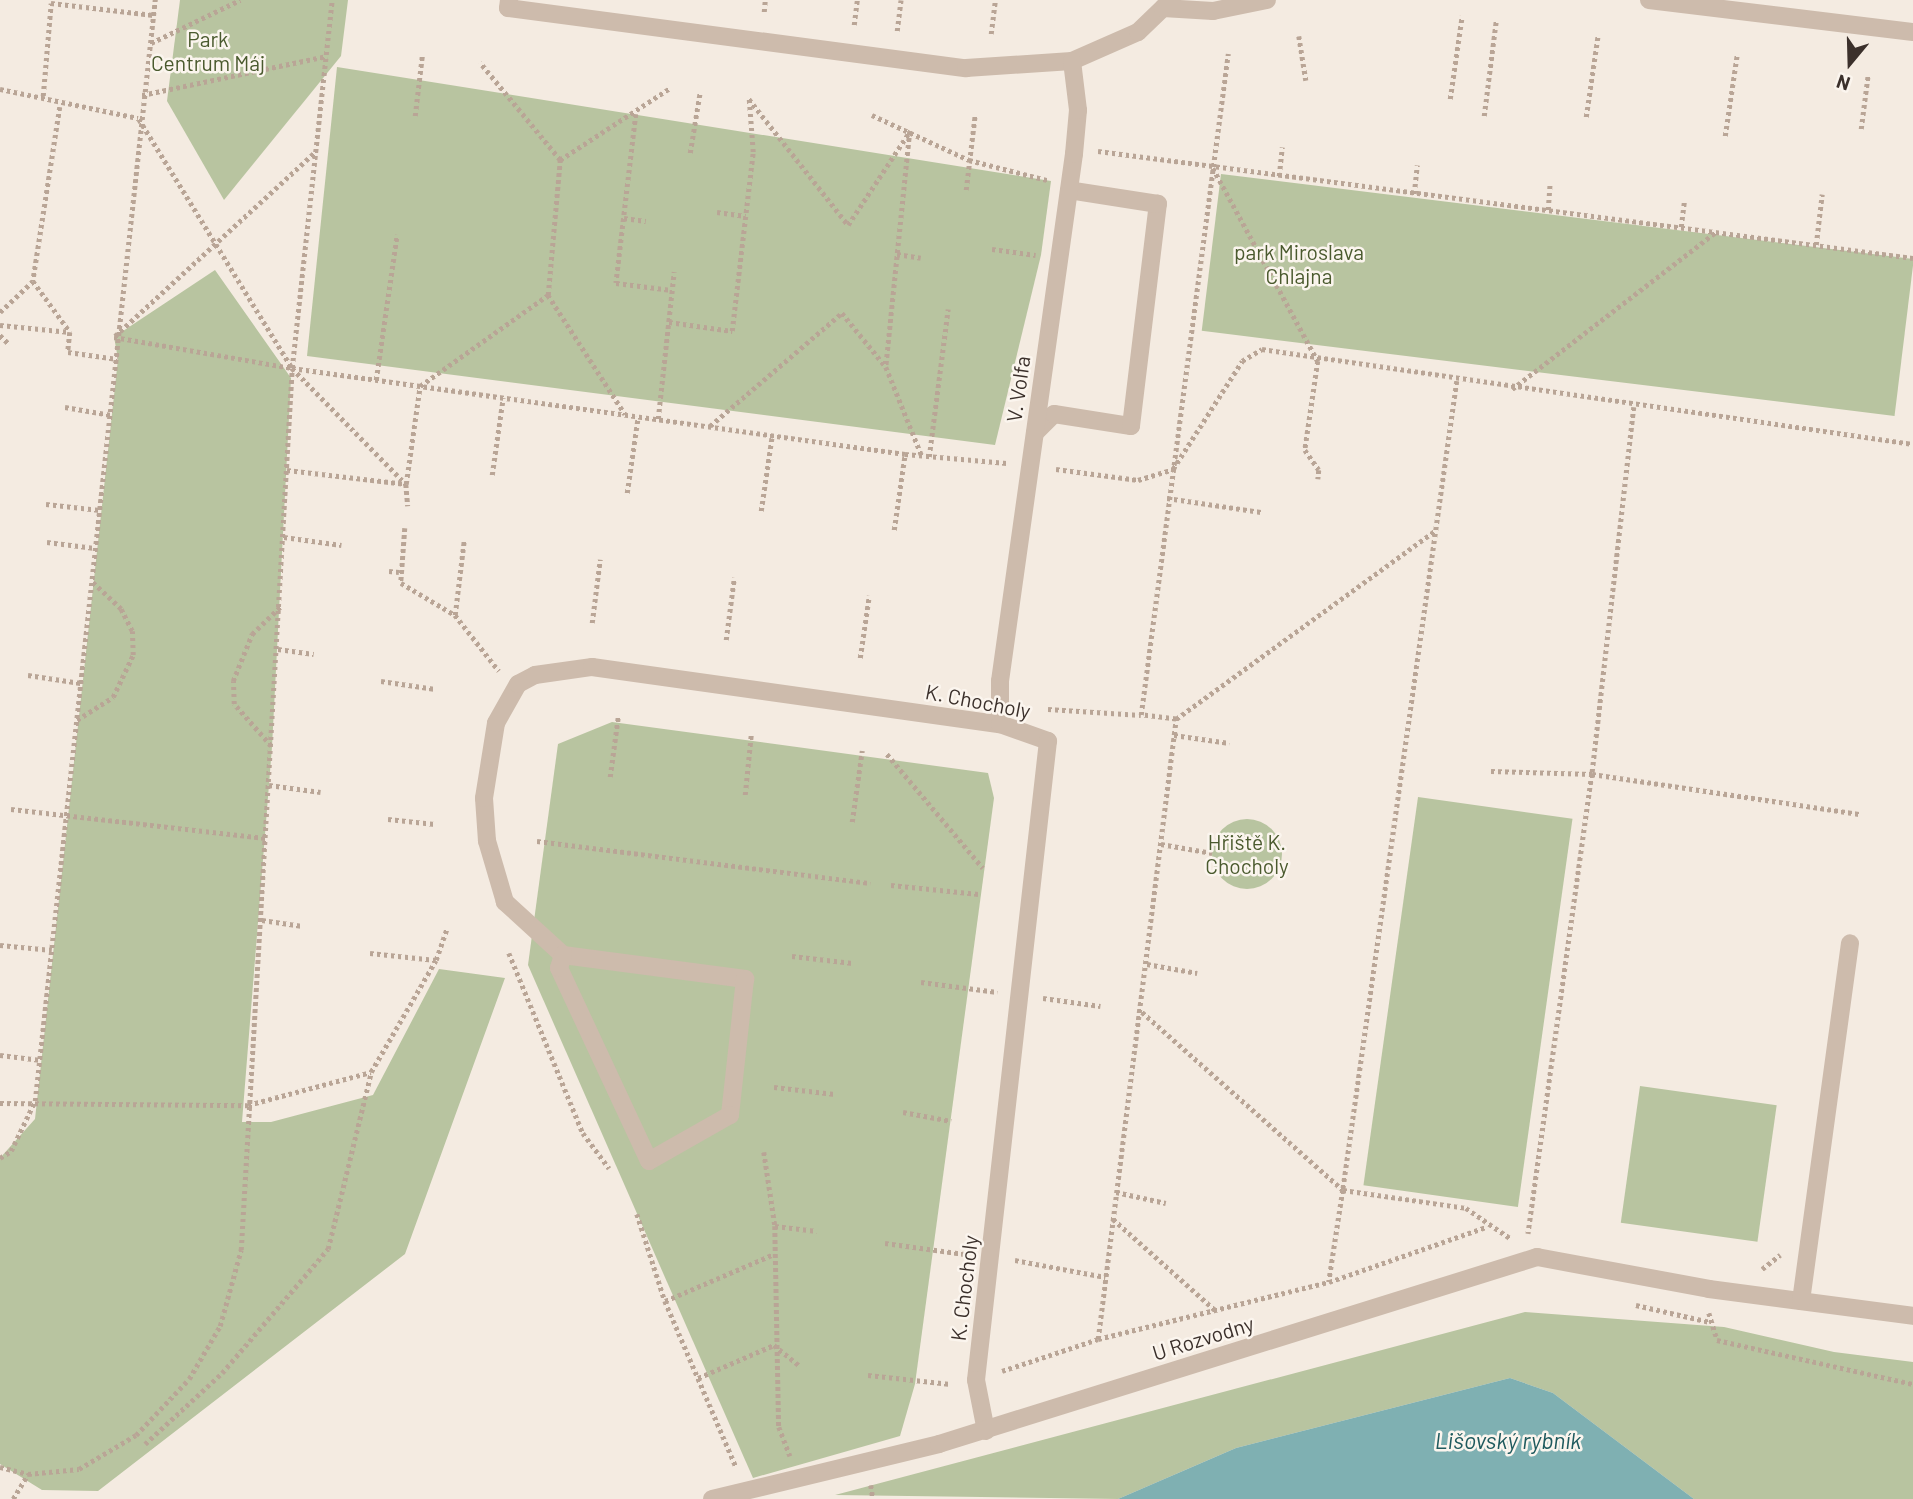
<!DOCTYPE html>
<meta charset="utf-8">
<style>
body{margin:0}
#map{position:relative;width:1913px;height:1499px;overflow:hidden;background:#f4ebe1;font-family:Barlow,sans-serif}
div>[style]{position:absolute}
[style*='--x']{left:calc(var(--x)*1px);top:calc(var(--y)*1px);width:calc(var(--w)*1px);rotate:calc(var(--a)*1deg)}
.green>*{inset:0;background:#b8c4a0;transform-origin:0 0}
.round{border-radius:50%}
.water>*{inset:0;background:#7fb0b2}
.path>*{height:4.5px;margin-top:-2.25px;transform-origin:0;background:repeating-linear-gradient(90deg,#b9a596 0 3.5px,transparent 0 7px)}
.service>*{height:18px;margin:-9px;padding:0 9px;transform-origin:9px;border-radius:9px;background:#cdbbac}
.minor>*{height:18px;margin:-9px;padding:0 9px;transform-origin:9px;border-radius:9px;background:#cdbbac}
span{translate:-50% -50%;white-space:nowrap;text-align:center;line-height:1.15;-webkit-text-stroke:5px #fbf5ee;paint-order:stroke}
.park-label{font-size:21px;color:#4a5a2e}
.street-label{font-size:21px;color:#3b302b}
.water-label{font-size:23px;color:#1f5a5e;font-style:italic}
.north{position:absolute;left:1815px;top:28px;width:70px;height:70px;-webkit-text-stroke:5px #fbf5ee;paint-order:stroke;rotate:199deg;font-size:19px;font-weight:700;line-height:28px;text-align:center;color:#3b302b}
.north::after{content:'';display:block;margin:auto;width:24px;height:32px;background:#3b302b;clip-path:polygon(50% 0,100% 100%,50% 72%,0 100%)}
</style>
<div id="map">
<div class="green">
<i style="clip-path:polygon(180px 0,348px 0,341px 56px,224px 200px,167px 101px)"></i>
<i style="clip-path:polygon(337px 67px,1051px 181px,1041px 255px,995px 445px,307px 356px)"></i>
<i style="left:1221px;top:174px;width:698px;height:158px;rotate:7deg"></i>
<i style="clip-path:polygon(215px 270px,291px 378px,272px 747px,242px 1122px,271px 1122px,373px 1095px,439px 969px,505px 978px,405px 1254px,98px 1491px,42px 1490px,0 1464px,0 1158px,35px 1119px,118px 359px,114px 337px)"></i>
<i style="clip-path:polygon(612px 722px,988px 773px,994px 798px,915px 1384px,900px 1436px,753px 1478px,528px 965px,558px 744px)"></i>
<i style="left:1418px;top:797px;width:156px;height:392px;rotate:8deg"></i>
<i class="round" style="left:1212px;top:819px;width:70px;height:70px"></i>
<i style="left:1640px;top:1086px;width:138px;height:138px;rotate:8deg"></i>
<i style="clip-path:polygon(1525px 1312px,1724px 1327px,1834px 1352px,1913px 1362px,1913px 1499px,1694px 1499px,1553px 1393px,1510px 1378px,1236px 1448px,1118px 1499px,835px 1495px)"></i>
</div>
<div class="water">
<i style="clip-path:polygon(1510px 1378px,1553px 1393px,1694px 1499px,1118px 1499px,1236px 1448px)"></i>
</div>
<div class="path">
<i style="--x:764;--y:12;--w:12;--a:-85"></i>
<i style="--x:854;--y:25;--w:25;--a:-83"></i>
<i style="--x:897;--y:31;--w:31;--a:-83"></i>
<i style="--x:991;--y:34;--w:34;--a:-83"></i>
<i style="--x:1299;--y:36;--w:45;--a:81"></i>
<i style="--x:151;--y:43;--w:99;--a:-25.8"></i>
<i style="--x:0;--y:89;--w:141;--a:11.9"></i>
<i style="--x:142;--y:95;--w:189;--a:-11.9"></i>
<i style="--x:43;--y:96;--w:93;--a:-85.1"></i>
<i style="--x:51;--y:3;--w:103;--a:6.7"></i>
<i style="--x:1450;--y:99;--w:84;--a:-81.8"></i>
<i style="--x:60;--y:107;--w:176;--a:98.8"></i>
<i style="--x:33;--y:281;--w:63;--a:54"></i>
<i style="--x:70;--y:332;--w:20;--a:96"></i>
<i style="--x:68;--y:352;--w:50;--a:8"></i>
<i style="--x:636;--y:114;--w:170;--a:96.7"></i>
<i style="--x:616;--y:283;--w:56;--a:7.1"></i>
<i style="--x:872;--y:115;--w:107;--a:24.9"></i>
<i style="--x:969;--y:160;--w:81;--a:14.4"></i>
<i style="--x:415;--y:116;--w:60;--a:-83.3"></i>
<i style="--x:1484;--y:116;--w:96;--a:-82.8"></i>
<i style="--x:1586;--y:117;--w:83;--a:-81.7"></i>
<i style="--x:139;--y:119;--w:292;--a:58.4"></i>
<i style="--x:292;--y:368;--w:163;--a:45.5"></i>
<i style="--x:1861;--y:129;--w:55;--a:-82.7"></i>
<i style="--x:1725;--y:136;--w:82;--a:-81.6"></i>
<i style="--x:1098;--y:151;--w:822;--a:7.48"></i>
<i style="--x:690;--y:153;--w:62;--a:-80.7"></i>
<i style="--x:560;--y:160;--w:131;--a:-33.2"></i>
<i style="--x:1213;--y:168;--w:220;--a:61.5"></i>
<i style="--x:1318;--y:361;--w:90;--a:98.3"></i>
<i style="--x:1305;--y:450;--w:24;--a:55"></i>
<i style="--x:1319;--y:470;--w:9;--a:96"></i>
<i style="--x:1279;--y:176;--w:29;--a:-84"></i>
<i style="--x:966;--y:190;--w:76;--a:-83.2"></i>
<i style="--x:1414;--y:194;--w:29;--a:-84"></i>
<i style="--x:1548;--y:210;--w:27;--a:-86"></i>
<i style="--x:717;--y:212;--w:29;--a:8"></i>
<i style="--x:624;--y:218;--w:22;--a:8"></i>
<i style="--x:1681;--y:227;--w:26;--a:-83"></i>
<i style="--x:1816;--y:245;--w:51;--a:-83.3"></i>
<i style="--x:992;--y:249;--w:44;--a:7.8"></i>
<i style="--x:897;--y:254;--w:24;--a:9"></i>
<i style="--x:548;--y:295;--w:142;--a:57.1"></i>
<i style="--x:0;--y:312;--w:45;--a:-43.2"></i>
<i style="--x:669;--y:322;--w:64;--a:8.1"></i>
<i style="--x:732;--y:331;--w:180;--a:-83.3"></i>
<i style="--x:753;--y:152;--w:53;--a:-94.3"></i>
<i style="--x:749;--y:99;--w:160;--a:51.8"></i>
<i style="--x:848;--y:225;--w:113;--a:-56.6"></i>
<i style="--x:910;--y:131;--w:237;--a:95.8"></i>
<i style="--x:0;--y:325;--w:70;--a:5.7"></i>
<i style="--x:0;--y:335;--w:13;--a:45"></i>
<i style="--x:115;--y:336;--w:270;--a:-42.6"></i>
<i style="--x:114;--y:337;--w:181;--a:9.9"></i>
<i style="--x:292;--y:368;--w:619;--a:7.99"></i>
<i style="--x:905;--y:454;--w:102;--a:5"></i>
<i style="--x:376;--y:380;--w:147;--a:-81.8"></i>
<i style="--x:1457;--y:381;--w:817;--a:98.02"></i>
<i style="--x:1343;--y:1190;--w:124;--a:8.3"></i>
<i style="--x:1466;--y:1208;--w:53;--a:34.3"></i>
<i style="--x:1512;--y:389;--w:257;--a:-37.6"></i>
<i style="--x:65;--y:407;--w:47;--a:9.9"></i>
<i style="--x:1634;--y:407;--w:369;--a:96.5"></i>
<i style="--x:1592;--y:774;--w:270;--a:8.5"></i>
<i style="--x:658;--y:419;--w:148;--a:-83.8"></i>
<i style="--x:710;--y:426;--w:174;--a:-40.6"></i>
<i style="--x:842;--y:313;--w:70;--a:50.8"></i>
<i style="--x:886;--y:367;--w:96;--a:68"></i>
<i style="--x:929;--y:457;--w:149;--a:-82.7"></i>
<i style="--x:1056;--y:469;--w:83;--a:7.6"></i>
<i style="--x:1138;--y:480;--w:37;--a:-17"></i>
<i style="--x:1173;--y:469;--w:128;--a:-57.4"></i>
<i style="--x:1242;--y:361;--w:23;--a:-31"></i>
<i style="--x:1262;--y:349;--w:658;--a:8.3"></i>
<i style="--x:287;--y:470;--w:120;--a:6.7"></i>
<i style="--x:406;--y:484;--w:22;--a:85"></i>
<i style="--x:492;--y:475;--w:78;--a:-81.9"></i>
<i style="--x:406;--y:484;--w:99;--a:-81.9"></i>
<i style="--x:420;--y:386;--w:157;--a:-35.4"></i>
<i style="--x:548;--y:295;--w:136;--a:-84.9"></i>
<i style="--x:560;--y:160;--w:126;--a:-129.5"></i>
<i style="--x:627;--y:493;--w:77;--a:-81.8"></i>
<i style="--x:1167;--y:498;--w:95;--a:8.5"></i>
<i style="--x:46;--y:504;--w:54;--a:6.3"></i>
<i style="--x:761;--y:511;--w:76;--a:-81.7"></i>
<i style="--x:405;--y:528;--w:55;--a:94.2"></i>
<i style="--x:401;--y:583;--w:63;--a:30.7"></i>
<i style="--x:455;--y:615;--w:71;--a:51.8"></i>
<i style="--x:894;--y:530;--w:77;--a:-81.8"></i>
<i style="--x:284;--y:537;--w:58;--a:8"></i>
<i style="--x:47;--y:542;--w:48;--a:7.1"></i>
<i style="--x:389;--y:571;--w:10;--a:6"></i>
<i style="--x:455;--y:615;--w:75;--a:-83.1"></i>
<i style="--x:592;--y:623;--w:64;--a:-82.8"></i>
<i style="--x:726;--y:640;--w:63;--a:-82.6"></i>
<i style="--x:278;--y:649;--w:36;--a:8"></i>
<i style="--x:860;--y:658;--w:63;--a:-81.7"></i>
<i style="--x:28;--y:675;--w:53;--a:8.7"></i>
<i style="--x:381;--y:681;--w:55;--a:8.4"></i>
<i style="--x:1048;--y:709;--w:93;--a:3.7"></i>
<i style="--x:1176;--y:719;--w:321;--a:-36"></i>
<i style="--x:77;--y:720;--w:43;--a:-32.6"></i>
<i style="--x:113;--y:697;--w:47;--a:-64.5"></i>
<i style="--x:133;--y:655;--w:24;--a:-92"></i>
<i style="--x:132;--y:631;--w:25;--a:-117"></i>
<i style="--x:121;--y:609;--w:40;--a:-137"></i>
<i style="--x:1174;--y:735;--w:56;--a:8.3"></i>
<i style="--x:271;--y:746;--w:56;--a:-131.4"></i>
<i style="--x:234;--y:704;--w:23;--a:-92"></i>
<i style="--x:233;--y:681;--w:51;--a:-68"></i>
<i style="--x:252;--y:634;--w:39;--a:-44"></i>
<i style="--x:887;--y:754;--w:149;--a:49.9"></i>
<i style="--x:1491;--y:771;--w:101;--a:1.7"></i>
<i style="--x:1592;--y:774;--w:464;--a:97.9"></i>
<i style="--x:610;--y:777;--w:61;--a:-82.4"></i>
<i style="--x:269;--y:785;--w:52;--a:7.7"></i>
<i style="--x:745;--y:795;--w:60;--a:-84.3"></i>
<i style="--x:11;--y:809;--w:256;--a:6.5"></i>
<i style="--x:388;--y:819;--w:47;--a:6.1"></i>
<i style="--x:852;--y:822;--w:72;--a:-82"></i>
<i style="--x:537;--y:841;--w:336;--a:7.2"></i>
<i style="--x:1161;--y:844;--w:52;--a:10"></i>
<i style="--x:891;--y:885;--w:88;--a:5.8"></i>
<i style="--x:262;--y:920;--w:41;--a:8.3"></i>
<i style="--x:0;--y:945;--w:52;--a:5.5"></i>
<i style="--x:370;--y:953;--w:66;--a:6.1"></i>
<i style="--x:436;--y:960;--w:34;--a:-71"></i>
<i style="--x:509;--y:953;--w:195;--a:67.7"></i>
<i style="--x:583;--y:1133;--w:44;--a:53.4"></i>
<i style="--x:792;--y:956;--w:61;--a:6.5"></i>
<i style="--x:1147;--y:964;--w:51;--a:10.2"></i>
<i style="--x:921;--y:982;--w:77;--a:7.5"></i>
<i style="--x:1043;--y:998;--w:58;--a:8"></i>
<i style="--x:1142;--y:1012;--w:268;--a:41.5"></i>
<i style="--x:1343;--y:1190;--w:93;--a:98.7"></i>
<i style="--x:0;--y:1055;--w:39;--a:7"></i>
<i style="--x:774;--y:1087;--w:61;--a:6.5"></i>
<i style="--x:0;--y:1103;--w:248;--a:0.5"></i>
<i style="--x:248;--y:1105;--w:127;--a:-15"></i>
<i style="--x:371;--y:1072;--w:129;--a:-59.9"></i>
<i style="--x:903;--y:1112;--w:49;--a:10.6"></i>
<i style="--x:764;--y:1152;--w:75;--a:81.5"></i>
<i style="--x:775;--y:1226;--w:201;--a:88.9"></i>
<i style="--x:779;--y:1427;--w:31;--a:69"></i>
<i style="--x:0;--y:1158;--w:13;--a:-32"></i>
<i style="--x:11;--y:1151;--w:55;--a:-64.4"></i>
<i style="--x:35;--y:1101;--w:1108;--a:-83.78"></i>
<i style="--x:1116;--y:1192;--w:51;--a:12.4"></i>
<i style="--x:637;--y:1214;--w:91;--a:72.2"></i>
<i style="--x:665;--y:1301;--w:181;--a:66.8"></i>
<i style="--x:1113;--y:1219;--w:137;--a:41.7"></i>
<i style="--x:775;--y:1226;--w:42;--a:6.8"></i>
<i style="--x:885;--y:1243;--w:80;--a:7.9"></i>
<i style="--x:1015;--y:1260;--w:92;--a:10.7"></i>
<i style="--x:1762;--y:1269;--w:23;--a:-38"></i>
<i style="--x:665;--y:1301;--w:119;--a:-23.3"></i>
<i style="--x:1636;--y:1305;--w:76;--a:12.9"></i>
<i style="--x:1709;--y:1313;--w:28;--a:73"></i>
<i style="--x:1717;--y:1340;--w:201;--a:12.7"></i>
<i style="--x:1098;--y:1339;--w:238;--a:-13.9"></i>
<i style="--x:1329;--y:1282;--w:166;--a:-19.3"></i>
<i style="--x:1002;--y:1371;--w:101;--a:-18.4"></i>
<i style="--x:1098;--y:1339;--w:625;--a:-82.83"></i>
<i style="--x:1176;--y:719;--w:35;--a:-173"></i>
<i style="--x:1141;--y:715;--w:667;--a:-82.5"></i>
<i style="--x:868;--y:1375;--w:83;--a:6.2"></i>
<i style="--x:698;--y:1378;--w:83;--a:-23.5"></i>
<i style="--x:774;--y:1345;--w:32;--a:39"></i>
<i style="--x:145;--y:1444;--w:105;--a:-42.7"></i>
<i style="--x:222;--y:1373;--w:163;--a:-49.5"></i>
<i style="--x:328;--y:1249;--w:182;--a:-76.3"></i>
<i style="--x:0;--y:1467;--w:29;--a:14"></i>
<i style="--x:28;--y:1474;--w:51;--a:-5.6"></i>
<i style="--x:79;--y:1469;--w:66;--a:-30.8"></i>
<i style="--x:136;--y:1435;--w:77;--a:-46.6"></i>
<i style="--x:189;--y:1379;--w:61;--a:-59.7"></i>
<i style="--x:220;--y:1326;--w:79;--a:-74.6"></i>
<i style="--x:241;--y:1250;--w:883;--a:-86.69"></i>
<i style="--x:292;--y:368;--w:370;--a:-83.8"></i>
<i style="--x:871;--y:1485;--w:14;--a:82"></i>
<i style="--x:13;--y:1499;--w:29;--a:-59"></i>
</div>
<div class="service">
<i style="--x:1035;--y:433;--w:27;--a:-45"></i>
<i style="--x:1054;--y:414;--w:78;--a:8.9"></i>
<i style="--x:1131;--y:426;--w:224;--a:-83.1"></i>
<i style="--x:1158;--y:204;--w:90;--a:-171.1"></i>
<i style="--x:1709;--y:1289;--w:206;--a:7.5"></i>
<i style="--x:1801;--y:1301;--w:361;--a:-82.2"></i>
</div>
<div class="minor">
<i style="--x:509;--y:0;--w:8;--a:97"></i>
<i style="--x:508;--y:8;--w:462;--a:7.5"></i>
<i style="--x:966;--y:68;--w:106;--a:-3.8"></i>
<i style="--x:1072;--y:61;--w:72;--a:-23.7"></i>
<i style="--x:1138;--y:32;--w:35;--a:-44"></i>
<i style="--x:1649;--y:0;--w:266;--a:6.9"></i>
<i style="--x:1163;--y:8;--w:50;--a:3.4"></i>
<i style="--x:1213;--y:11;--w:55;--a:-11.5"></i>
<i style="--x:1000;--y:724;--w:43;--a:-90"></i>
<i style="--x:1000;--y:681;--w:532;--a:-82.01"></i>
<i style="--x:1074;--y:154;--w:44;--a:-84.8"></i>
<i style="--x:1078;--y:110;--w:49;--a:-97"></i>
<i style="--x:563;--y:955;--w:79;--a:-137.6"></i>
<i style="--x:505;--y:902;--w:64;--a:-106.4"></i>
<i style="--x:487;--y:841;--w:43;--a:-94"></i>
<i style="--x:484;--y:798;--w:76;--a:-80.9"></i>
<i style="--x:496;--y:723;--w:45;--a:-60.6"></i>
<i style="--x:518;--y:684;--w:19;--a:-28"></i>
<i style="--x:535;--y:675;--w:58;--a:-8"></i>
<i style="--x:592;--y:667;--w:412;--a:8"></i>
<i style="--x:1000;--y:724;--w:51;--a:19.5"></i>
<i style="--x:1048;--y:741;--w:643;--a:96.43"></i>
<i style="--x:976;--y:1380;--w:52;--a:78.9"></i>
<i style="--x:563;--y:955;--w:184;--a:7.5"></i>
<i style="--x:745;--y:979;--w:137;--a:96.3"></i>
<i style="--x:730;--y:1115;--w:93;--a:150.4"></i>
<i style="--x:649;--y:1161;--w:213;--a:-115"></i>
<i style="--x:559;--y:968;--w:14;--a:-73"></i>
<i style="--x:712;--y:1499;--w:234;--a:-13.6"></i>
<i style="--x:939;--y:1444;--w:627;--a:-17.36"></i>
<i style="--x:1537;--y:1257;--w:175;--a:10.5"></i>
</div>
<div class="park-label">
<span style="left:208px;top:51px">Park<br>Centrum Máj</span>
<span style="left:1299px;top:264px">park Miroslava<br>Chlajna</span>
<span style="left:1247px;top:854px">Hřiště K.<br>Chocholy</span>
</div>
<div class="street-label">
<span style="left:1018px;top:389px;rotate:-82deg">V. Volfa</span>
<span style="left:978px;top:701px;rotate:11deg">K. Chocholy</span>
<span style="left:964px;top:1288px;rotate:-83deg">K. Chocholy</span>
<span style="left:1203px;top:1338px;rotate:-17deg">U Rozvodny</span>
</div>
<div class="water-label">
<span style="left:1508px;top:1440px">Lišovský rybník</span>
</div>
<div class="north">N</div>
</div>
